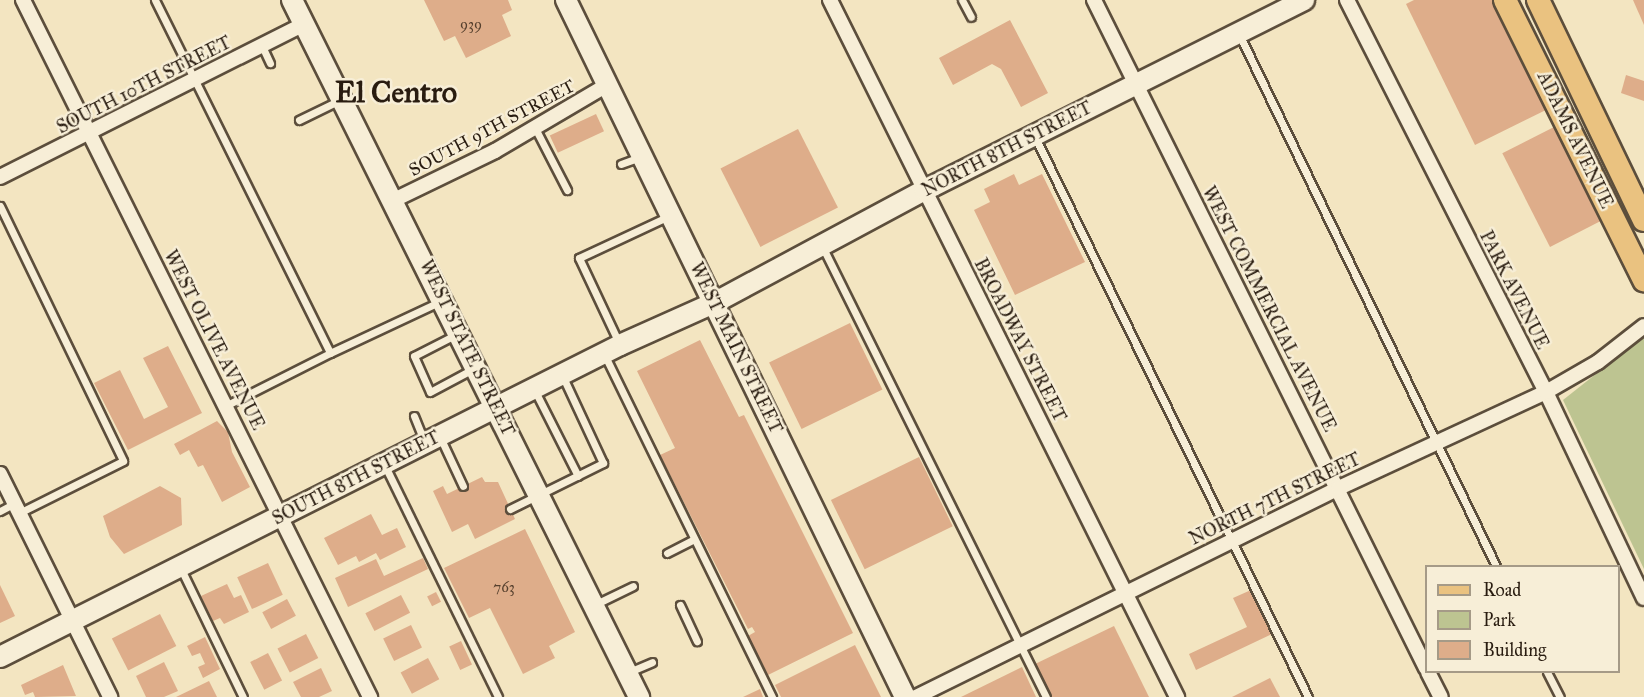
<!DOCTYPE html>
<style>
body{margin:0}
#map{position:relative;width:1644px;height:697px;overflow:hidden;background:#f3e5c1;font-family:"IM FELL Great Primer",serif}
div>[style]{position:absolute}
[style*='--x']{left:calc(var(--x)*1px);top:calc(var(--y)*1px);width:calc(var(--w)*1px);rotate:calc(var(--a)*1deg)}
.green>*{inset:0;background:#bdc491}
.building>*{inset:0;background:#dead8a;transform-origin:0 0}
.roads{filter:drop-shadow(2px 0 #5c4e3c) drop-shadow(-2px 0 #5c4e3c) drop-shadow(0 2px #5c4e3c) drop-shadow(0 -2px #5c4e3c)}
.lane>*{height:7px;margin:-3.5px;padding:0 3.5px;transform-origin:3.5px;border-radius:3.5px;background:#f7eed7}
.street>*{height:14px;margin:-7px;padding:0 7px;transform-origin:7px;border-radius:7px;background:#f7eed7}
.secondary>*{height:20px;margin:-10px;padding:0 10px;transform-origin:10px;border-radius:10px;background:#f7eed7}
.primary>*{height:22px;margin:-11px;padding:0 11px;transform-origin:11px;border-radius:11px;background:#eac280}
span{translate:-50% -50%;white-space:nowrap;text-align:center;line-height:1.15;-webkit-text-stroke:5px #f7eed7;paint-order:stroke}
.number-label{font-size:15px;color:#56402e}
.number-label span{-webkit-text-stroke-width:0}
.street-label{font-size:18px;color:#291c10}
.town-label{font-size:30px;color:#291c10;font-weight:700}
.legend{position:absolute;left:1425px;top:565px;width:195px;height:108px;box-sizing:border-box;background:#f7eed7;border:2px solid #a59a87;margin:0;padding:8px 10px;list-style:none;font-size:18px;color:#291c10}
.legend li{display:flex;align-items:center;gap:12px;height:30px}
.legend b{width:30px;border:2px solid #a59a87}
</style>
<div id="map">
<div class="green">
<i style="clip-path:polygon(1644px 336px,1644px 569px,1563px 400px)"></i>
</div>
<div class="building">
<i style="clip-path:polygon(424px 0,508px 0,512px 10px,502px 15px,511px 36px,466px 58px,455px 36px,444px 41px)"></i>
<i style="clip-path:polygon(1414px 0,1500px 0,1552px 107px,1475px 145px,1406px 4px)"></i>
<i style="clip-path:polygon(1633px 0,1644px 0,1644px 25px)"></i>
<i style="clip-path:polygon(1010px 20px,1048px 93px,1021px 107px,1001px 69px,992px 64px,953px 85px,939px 58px)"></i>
<i style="clip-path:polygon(1626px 75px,1644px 81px,1644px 101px,1621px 93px)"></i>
<i style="left:596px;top:114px;width:19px;height:51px;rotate:65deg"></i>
<i style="left:1554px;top:127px;width:105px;height:58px;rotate:63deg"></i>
<i style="left:798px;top:129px;width:88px;height:87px;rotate:63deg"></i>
<i style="clip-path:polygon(1014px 174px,1019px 185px,1042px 174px,1085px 262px,1015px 295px,974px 210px,990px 202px,984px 189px)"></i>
<i style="left:850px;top:323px;width:74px;height:90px;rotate:64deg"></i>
<i style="clip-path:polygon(700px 340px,739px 417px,744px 415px,853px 633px,768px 675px,748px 636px,755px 632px,752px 627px,748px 629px,660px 455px,675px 448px,637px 371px)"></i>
<i style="clip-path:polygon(168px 346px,202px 413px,128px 450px,94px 383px,120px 370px,144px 419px,168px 407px,143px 358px)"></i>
<i style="clip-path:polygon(217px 421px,228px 432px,232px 452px,250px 487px,222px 502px,203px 465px,198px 467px,189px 450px,180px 455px,174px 444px)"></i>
<i style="left:919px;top:457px;width:77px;height:98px;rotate:64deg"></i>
<i style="clip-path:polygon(482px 477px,485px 482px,498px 482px,515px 519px,475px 539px,468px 524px,452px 532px,433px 491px,443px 486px,447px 494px)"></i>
<i style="clip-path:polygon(160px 486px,181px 498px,182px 525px,124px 554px,110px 537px,103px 516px)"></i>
<i style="clip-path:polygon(371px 514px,382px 535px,397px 528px,406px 547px,380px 560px,376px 553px,359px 562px,356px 556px,338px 565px,324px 538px)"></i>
<i style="clip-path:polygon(525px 529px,575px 632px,549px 646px,555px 658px,523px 674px,490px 608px,469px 618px,444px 568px)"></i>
<i style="clip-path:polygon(423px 558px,428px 569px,348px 607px,335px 578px,376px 559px,384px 576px)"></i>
<i style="left:268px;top:563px;width:35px;height:34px;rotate:65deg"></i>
<i style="clip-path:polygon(227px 584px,234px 598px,241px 595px,249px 612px,224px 624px,220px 618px,213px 621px,201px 596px)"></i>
<i style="clip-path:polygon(0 585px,15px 616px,0 623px)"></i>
<i style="clip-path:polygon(1251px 590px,1272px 634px,1196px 670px,1189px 654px,1247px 627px,1233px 598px)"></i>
<i style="left:436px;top:592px;width:11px;height:10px;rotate:63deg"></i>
<i style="left:401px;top:595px;width:20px;height:40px;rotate:63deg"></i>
<i style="left:287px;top:599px;width:19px;height:28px;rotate:62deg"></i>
<i style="left:160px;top:614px;width:36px;height:54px;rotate:63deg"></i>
<i style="left:411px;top:625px;width:25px;height:31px;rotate:64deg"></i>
<i style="clip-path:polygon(1114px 626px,1149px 697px,1051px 697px,1035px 664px)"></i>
<i style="left:306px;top:634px;width:27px;height:32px;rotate:63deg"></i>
<i style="clip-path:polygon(205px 637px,220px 669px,203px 678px,198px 667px,205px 664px,200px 653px,192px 656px,187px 646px)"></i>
<i style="left:461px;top:641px;width:26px;height:13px;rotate:65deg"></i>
<i style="clip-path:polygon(855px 645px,881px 697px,781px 697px,775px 685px)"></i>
<i style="left:268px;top:653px;width:31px;height:20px;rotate:63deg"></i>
<i style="left:428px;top:658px;width:24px;height:31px;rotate:62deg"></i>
<i style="clip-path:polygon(164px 662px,178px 691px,164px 697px,146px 697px,136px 676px)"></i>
<i style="clip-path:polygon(63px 665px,76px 696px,35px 697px,33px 692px,25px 695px,21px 685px)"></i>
<i style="clip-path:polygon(1022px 667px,1036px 697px,961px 697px)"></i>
<i style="clip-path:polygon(321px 668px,332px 691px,319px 697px,301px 697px,293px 682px)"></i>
<i style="clip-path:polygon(1270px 678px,1280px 697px,1232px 697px)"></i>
<i style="clip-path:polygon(209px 681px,217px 697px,176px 697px)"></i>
<i style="clip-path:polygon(760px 689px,763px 697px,743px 697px)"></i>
</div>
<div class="roads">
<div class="lane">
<i style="--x:155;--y:0;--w:394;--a:63.6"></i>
<i style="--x:330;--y:353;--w:115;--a:153.2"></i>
<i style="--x:962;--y:0;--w:19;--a:62"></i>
<i style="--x:1239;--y:34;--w:591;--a:64.22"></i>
<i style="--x:262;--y:46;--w:19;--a:65"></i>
<i style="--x:299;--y:120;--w:46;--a:-26"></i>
<i style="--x:535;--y:128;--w:70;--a:62.7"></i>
<i style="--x:1035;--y:137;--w:623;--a:64.01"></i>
<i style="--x:621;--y:164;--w:20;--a:-20"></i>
<i style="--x:0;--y:206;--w:283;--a:64.2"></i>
<i style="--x:123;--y:461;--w:116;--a:153.4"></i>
<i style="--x:823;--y:248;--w:501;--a:63.59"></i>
<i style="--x:457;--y:334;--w:48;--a:152.9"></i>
<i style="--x:414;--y:356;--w:39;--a:66"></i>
<i style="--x:430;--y:392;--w:49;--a:-28.1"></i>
<i style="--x:619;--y:343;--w:94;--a:-115.2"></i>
<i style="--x:579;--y:258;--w:99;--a:-25"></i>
<i style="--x:330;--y:353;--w:123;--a:-25.1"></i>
<i style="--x:605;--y:356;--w:380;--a:63.9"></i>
<i style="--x:535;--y:391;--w:95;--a:63.2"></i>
<i style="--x:414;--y:416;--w:27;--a:68"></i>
<i style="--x:440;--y:437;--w:54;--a:64.9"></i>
<i style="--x:385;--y:466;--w:257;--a:63.9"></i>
<i style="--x:510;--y:509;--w:104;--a:-26.3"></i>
<i style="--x:603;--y:463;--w:97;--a:-115"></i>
<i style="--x:0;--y:511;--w:17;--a:-28"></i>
<i style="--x:667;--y:553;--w:30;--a:-27"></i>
<i style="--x:181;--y:569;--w:142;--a:64.2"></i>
<i style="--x:596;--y:604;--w:41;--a:-25.9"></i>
<i style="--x:680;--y:605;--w:40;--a:65"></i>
<i style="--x:629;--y:672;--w:25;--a:-23"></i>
<i style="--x:1547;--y:672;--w:28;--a:63"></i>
</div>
<div class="street">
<i style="--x:23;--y:0;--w:779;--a:63.53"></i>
<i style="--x:830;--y:0;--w:779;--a:63.53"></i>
<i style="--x:1094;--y:0;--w:746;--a:63.57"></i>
<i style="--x:1347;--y:0;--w:440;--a:63.1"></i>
<i style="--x:1546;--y:392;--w:228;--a:64.6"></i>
<i style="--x:0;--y:177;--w:340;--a:-26.7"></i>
<i style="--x:394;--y:200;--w:112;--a:-25.9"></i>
<i style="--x:495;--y:151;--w:130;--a:-30.5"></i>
<i style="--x:0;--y:474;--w:249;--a:63.7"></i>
<i style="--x:1428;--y:672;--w:28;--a:63"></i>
<i style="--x:916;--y:697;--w:472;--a:-26.3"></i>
<i style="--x:1339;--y:488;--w:228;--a:-24.9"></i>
<i style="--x:1546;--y:392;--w:60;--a:-30"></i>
<i style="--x:1598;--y:362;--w:58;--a:-38"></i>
</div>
<div class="secondary">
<i style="--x:292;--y:0;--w:779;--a:63.53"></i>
<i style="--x:566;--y:0;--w:775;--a:64.06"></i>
<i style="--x:0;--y:657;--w:694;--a:-26.71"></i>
<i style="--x:620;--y:345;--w:103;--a:-24.1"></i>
<i style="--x:714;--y:303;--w:239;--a:-28.2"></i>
<i style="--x:925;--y:190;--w:424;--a:-26.6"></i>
</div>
<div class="primary">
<i style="--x:1505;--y:0;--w:313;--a:63.6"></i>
<i style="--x:1538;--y:0;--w:244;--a:64.3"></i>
</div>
</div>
<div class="number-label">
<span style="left:471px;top:25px">939</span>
<span style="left:504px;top:588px">763</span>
</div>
<div class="street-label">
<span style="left:144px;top:85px;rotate:-27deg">SOUTH 10TH STREET</span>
<span style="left:492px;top:128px;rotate:-28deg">SOUTH 9TH STREET</span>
<span style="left:1575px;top:140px;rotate:64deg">ADAMS AVENUE</span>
<span style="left:1007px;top:149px;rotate:-27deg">NORTH 8TH STREET</span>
<span style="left:1514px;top:290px;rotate:63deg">PARK AVENUE</span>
<span style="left:1269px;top:309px;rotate:63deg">WEST COMMERCIAL AVENUE</span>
<span style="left:214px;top:340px;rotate:63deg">WEST OLIVE AVENUE</span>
<span style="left:1020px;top:340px;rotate:63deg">BROADWAY STREET</span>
<span style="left:467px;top:348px;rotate:64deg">WEST STATE STREET</span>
<span style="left:736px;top:348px;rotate:64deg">WEST MAIN STREET</span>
<span style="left:356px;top:478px;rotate:-27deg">SOUTH 8TH STREET</span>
<span style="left:1275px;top:499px;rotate:-26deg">NORTH 7TH STREET</span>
</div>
<div class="town-label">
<span style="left:396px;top:92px">El Centro</span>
</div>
<ul class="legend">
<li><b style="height:8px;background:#eac280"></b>Road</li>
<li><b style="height:16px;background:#bdc491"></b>Park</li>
<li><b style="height:16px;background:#dead8a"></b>Building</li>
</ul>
</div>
